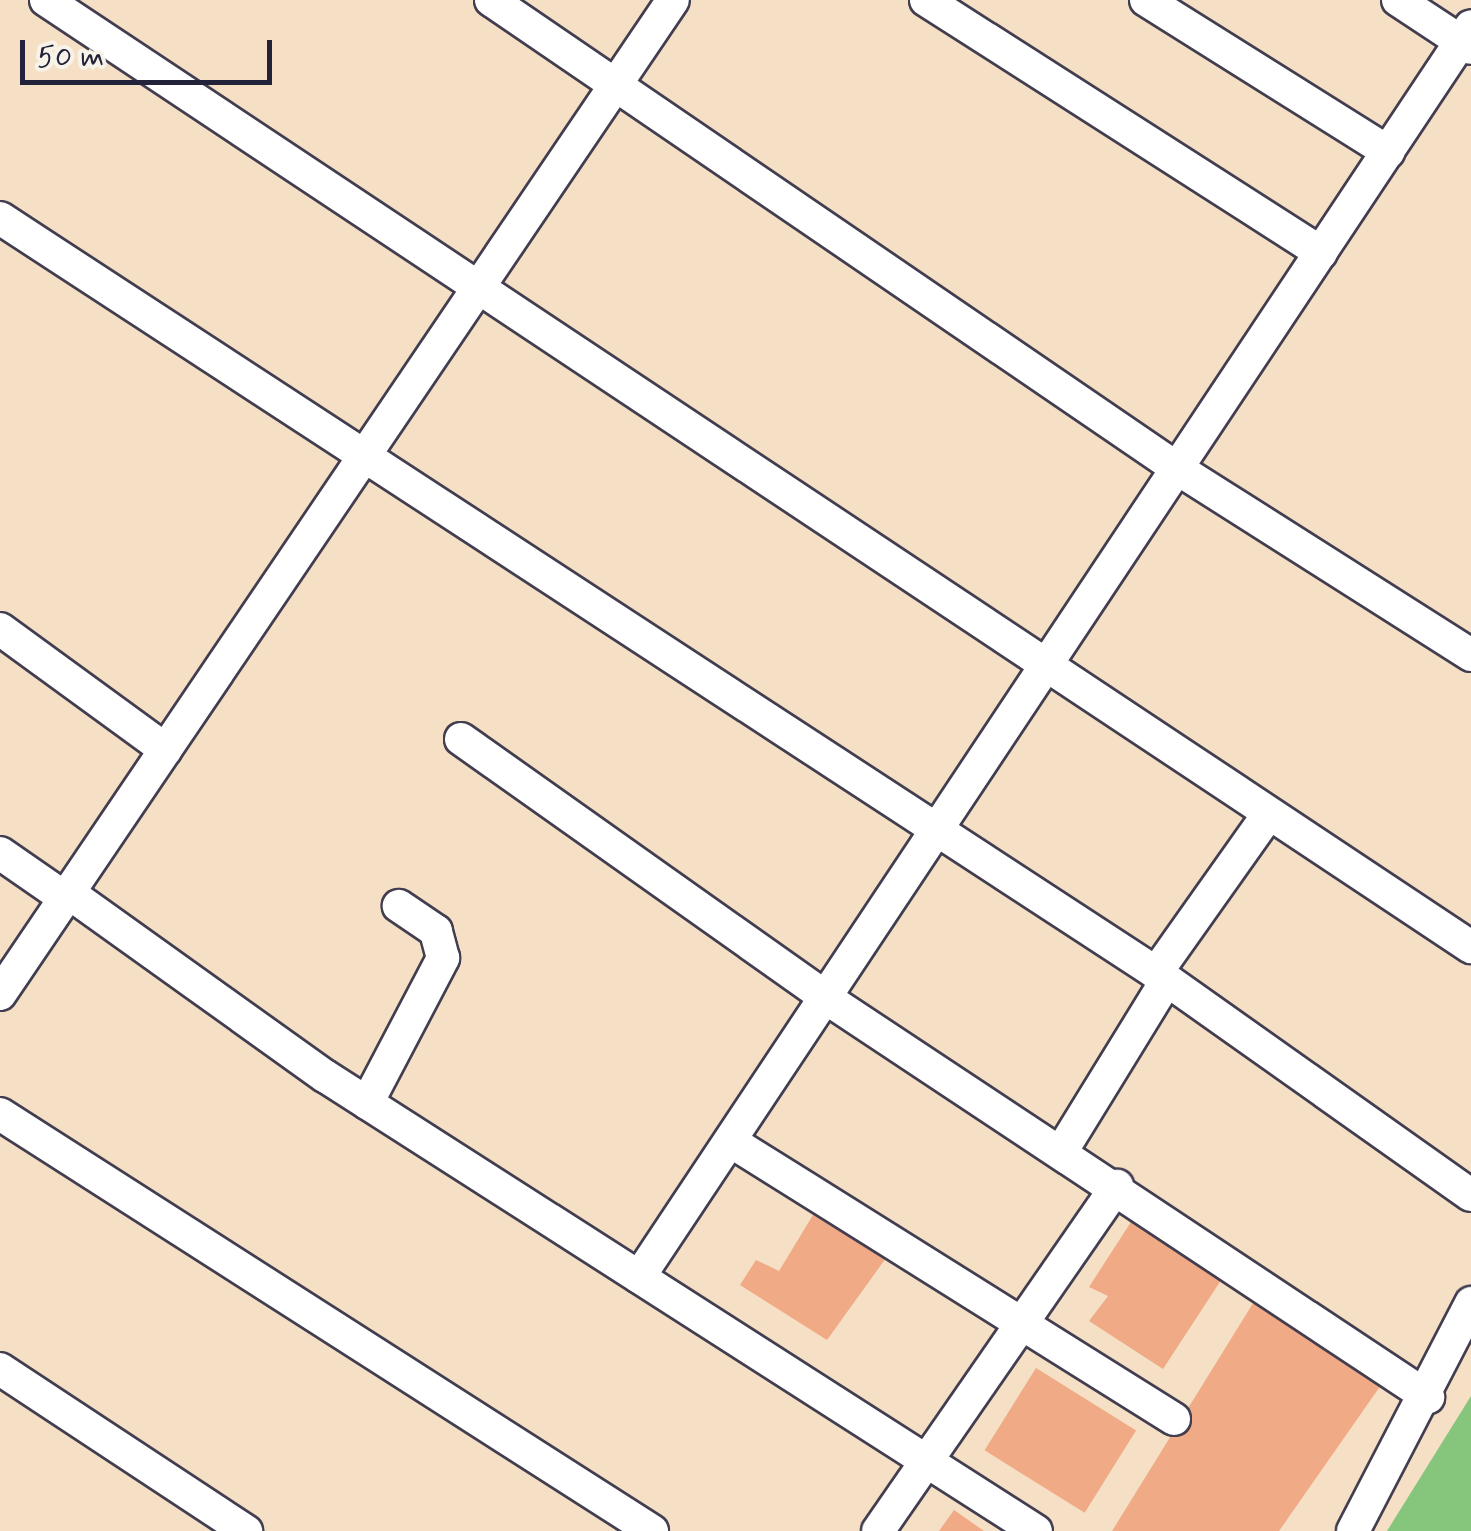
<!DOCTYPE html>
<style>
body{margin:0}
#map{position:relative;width:1471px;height:1531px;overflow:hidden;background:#f5dfc5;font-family:Mynerve,sans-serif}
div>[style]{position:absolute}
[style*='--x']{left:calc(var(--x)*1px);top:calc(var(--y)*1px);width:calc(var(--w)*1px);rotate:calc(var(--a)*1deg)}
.green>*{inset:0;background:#86c57c}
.building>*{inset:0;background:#f0aa86;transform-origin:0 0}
.roads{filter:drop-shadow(2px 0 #423e50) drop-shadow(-2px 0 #423e50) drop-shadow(0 2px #423e50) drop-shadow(0 -2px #423e50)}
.minor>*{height:32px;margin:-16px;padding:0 16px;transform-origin:16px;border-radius:16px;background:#fff}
span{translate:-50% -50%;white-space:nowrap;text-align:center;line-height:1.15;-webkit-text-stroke:10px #f7f3e8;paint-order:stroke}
.scale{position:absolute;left:20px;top:40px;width:252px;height:45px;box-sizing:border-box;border:5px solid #22223b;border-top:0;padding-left:12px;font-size:30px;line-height:35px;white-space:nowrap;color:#22223b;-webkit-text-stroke:8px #f7f3e8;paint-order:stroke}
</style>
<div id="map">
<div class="green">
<i style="clip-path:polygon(1471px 1396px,1471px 1531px,1387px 1531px)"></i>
</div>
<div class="building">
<i style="clip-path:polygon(1140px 1208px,1231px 1265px,1163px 1369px,1089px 1321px,1108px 1296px,1089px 1287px)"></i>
<i style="clip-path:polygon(813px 1215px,886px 1258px,827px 1340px,740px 1285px,756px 1260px,779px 1271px)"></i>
<i style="clip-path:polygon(1260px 1292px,1388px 1375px,1279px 1531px,1112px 1531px)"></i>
<i style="left:1036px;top:1368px;width:118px;height:97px;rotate:32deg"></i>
<i style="clip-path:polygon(954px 1510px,984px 1531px,939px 1531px)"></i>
</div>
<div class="roads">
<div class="minor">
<i style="--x:46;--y:0;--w:1711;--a:33.61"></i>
<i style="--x:491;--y:0;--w:832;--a:34.32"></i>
<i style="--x:1178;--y:469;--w:347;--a:32.4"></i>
<i style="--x:926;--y:0;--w:469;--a:32.6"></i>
<i style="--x:1146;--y:0;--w:286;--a:32.1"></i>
<i style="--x:1398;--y:0;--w:87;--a:33.3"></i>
<i style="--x:0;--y:218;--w:1394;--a:33.14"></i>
<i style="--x:1167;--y:980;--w:372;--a:35.3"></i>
<i style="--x:0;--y:629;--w:205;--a:36.1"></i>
<i style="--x:461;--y:739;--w:451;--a:35.3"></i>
<i style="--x:829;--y:1000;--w:719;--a:33.54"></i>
<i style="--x:0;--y:853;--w:79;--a:34.7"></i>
<i style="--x:69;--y:893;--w:315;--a:35.6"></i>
<i style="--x:325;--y:1076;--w:844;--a:32.62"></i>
<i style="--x:1156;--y:973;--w:192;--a:-54.7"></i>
<i style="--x:0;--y:994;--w:1200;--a:-55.9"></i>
<i style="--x:367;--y:1103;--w:164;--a:-62.3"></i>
<i style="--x:443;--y:958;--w:28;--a:-105"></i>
<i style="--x:436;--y:931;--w:45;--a:-146"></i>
<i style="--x:0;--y:1114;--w:774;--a:32.6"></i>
<i style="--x:735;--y:1144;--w:518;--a:32.06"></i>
<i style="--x:1061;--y:1152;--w:202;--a:-58.4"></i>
<i style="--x:639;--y:1277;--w:1502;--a:-56.37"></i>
<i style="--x:0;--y:1369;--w:295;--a:33.4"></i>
<i style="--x:878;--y:1531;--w:420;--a:-55.3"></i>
<i style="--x:1353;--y:1531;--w:257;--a:-62.6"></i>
</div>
</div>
<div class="scale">50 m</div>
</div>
